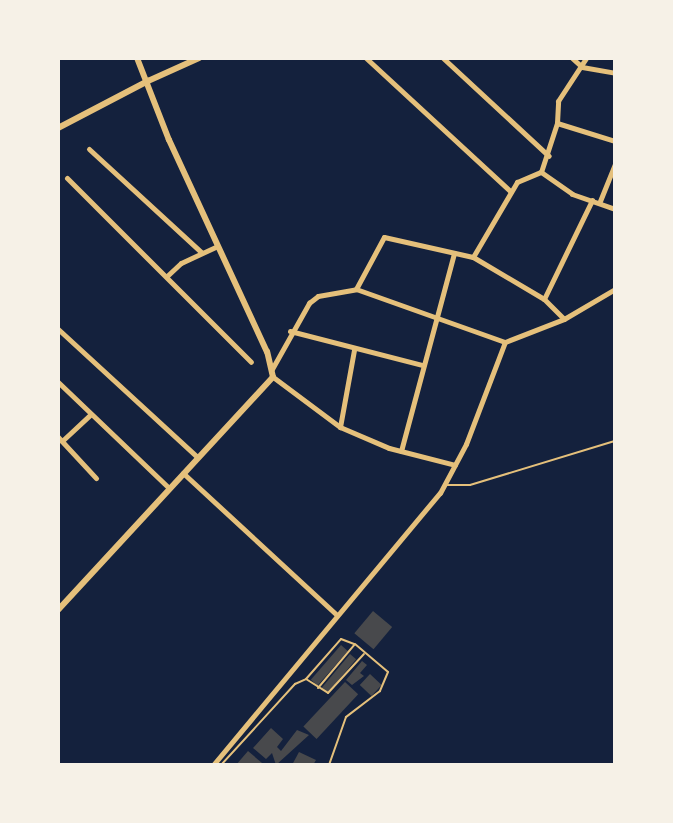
<!DOCTYPE html>
<style>
body{margin:0}
#map{position:relative;width:673px;height:823px;overflow:hidden;background:#14213d;font-family:Barlow,sans-serif}
div>[style]{position:absolute}
[style*='--x']{left:calc(var(--x)*1px);top:calc(var(--y)*1px);width:calc(var(--w)*1px);rotate:calc(var(--a)*1deg)}
.building>*{inset:0;background:#48494c;transform-origin:0 0}
.service>*{height:2px;margin:-1px;padding:0 1px;transform-origin:1px;border-radius:1px;background:#e5c07b}
.minor>*{height:5px;margin:-2.5px;padding:0 2.5px;transform-origin:2.5px;border-radius:2.5px;background:#e5c07b}
.tertiary>*{height:6px;margin:-3px;padding:0 3px;transform-origin:3px;border-radius:3px;background:#e5c07b}
.secondary>*{height:6px;margin:-3px;padding:0 3px;transform-origin:3px;border-radius:3px;background:#e5c07b}
span{translate:-50% -50%;white-space:nowrap;text-align:center;line-height:1.15;-webkit-text-stroke:6px #f6f1e7;paint-order:stroke}
.frame{position:absolute;inset:0;border:60px solid #f6f1e7;pointer-events:none}
</style>
<div id="map">
<div class="building">
<i style="left:373px;top:611px;width:25px;height:29px;rotate:40deg"></i>
<i style="left:341px;top:645px;width:9px;height:46px;rotate:41deg"></i>
<i style="left:350px;top:654px;width:8px;height:45px;rotate:40deg"></i>
<i style="clip-path:polygon(362px 661px,367px 665px,360px 673px,364px 676px,352px 685px,346px 680px)"></i>
<i style="left:370px;top:674px;width:16px;height:15px;rotate:43deg"></i>
<i style="left:345px;top:682px;width:18px;height:61px;rotate:43deg"></i>
<i style="clip-path:polygon(271px 728px,283px 739px,277px 747px,281px 751px,297px 730px,309px 735px,276px 765px,272px 753px,266px 759px,253px 748px)"></i>
<i style="clip-path:polygon(248px 751px,262px 763px,260px 765px,236px 765px)"></i>
<i style="clip-path:polygon(299px 752px,316px 760px,313px 765px,292px 765px)"></i>
</div>
<div class="service">
<i style="--x:446;--y:485;--w:24;--a:0"></i>
<i style="--x:470;--y:485;--w:152;--a:-16.9"></i>
<i style="--x:306;--y:679;--w:53;--a:-48.8"></i>
<i style="--x:341;--y:639;--w:14;--a:21"></i>
<i style="--x:318;--y:688;--w:57;--a:-49.9"></i>
<i style="--x:355;--y:644;--w:43;--a:40.3"></i>
<i style="--x:388;--y:672;--w:21;--a:113"></i>
<i style="--x:380;--y:691;--w:43;--a:142.6"></i>
<i style="--x:346;--y:717;--w:51;--a:109.5"></i>
<i style="--x:221;--y:765;--w:110;--a:-47.6"></i>
<i style="--x:295;--y:684;--w:12;--a:-24"></i>
<i style="--x:306;--y:679;--w:26;--a:32"></i>
<i style="--x:328;--y:693;--w:53;--a:-47.3"></i>
</div>
<div class="minor">
<i style="--x:366;--y:58;--w:197;--a:42.7"></i>
<i style="--x:443;--y:58;--w:144;--a:42.8"></i>
<i style="--x:572;--y:58;--w:13;--a:42"></i>
<i style="--x:582;--y:67;--w:34;--a:10"></i>
<i style="--x:557;--y:123;--w:61;--a:17.2"></i>
<i style="--x:89;--y:149;--w:152;--a:42.6"></i>
<i style="--x:541;--y:172;--w:38;--a:35"></i>
<i style="--x:572;--y:194;--w:46;--a:19.2"></i>
<i style="--x:67;--y:178;--w:260;--a:45"></i>
<i style="--x:600;--y:201;--w:40;--a:-68"></i>
<i style="--x:473;--y:257;--w:82;--a:30.6"></i>
<i style="--x:544;--y:299;--w:28;--a:45"></i>
<i style="--x:167;--y:276;--w:19;--a:-43"></i>
<i style="--x:181;--y:263;--w:38;--a:-25"></i>
<i style="--x:356;--y:289;--w:158;--a:19.6"></i>
<i style="--x:544;--y:299;--w:110;--a:-64.1"></i>
<i style="--x:58;--y:329;--w:189;--a:42.6"></i>
<i style="--x:290;--y:331;--w:136;--a:14.4"></i>
<i style="--x:272;--y:369;--w:76;--a:-60.7"></i>
<i style="--x:309;--y:303;--w:11;--a:-38"></i>
<i style="--x:318;--y:296;--w:39;--a:-10"></i>
<i style="--x:356;--y:289;--w:59;--a:-61.7"></i>
<i style="--x:384;--y:237;--w:91;--a:12.7"></i>
<i style="--x:473;--y:257;--w:87;--a:-59.6"></i>
<i style="--x:517;--y:182;--w:26;--a:-23"></i>
<i style="--x:541;--y:172;--w:52;--a:-71.9"></i>
<i style="--x:557;--y:123;--w:22;--a:-87"></i>
<i style="--x:558;--y:101;--w:51;--a:-56.9"></i>
<i style="--x:273;--y:377;--w:84;--a:36.7"></i>
<i style="--x:340;--y:427;--w:53;--a:23.2"></i>
<i style="--x:389;--y:448;--w:68;--a:14.4"></i>
<i style="--x:58;--y:382;--w:152;--a:43.7"></i>
<i style="--x:340;--y:427;--w:78;--a:-79.7"></i>
<i style="--x:58;--y:437;--w:56;--a:47.2"></i>
<i style="--x:62;--y:441;--w:38;--a:-43"></i>
<i style="--x:401;--y:451;--w:205;--a:-75"></i>
<i style="--x:183;--y:473;--w:209;--a:42.7"></i>
<i style="--x:213;--y:765;--w:354;--a:-50.2"></i>
<i style="--x:440;--y:493;--w:55;--a:-62"></i>
<i style="--x:466;--y:444;--w:109;--a:-69.1"></i>
<i style="--x:505;--y:342;--w:63;--a:-21.3"></i>
<i style="--x:564;--y:319;--w:59;--a:-30.5"></i>
</div>
<div class="tertiary">
<i style="--x:58;--y:128;--w:102;--a:-27.6"></i>
</div>
<div class="secondary">
<i style="--x:148;--y:81;--w:56;--a:-24.3"></i>
<i style="--x:58;--y:610;--w:317;--a:-47.3"></i>
<i style="--x:273;--y:377;--w:26;--a:-103"></i>
<i style="--x:267;--y:352;--w:234;--a:-114.8"></i>
<i style="--x:169;--y:140;--w:88;--a:-111.3"></i>
</div>
<div class="frame"></div>
</div>
